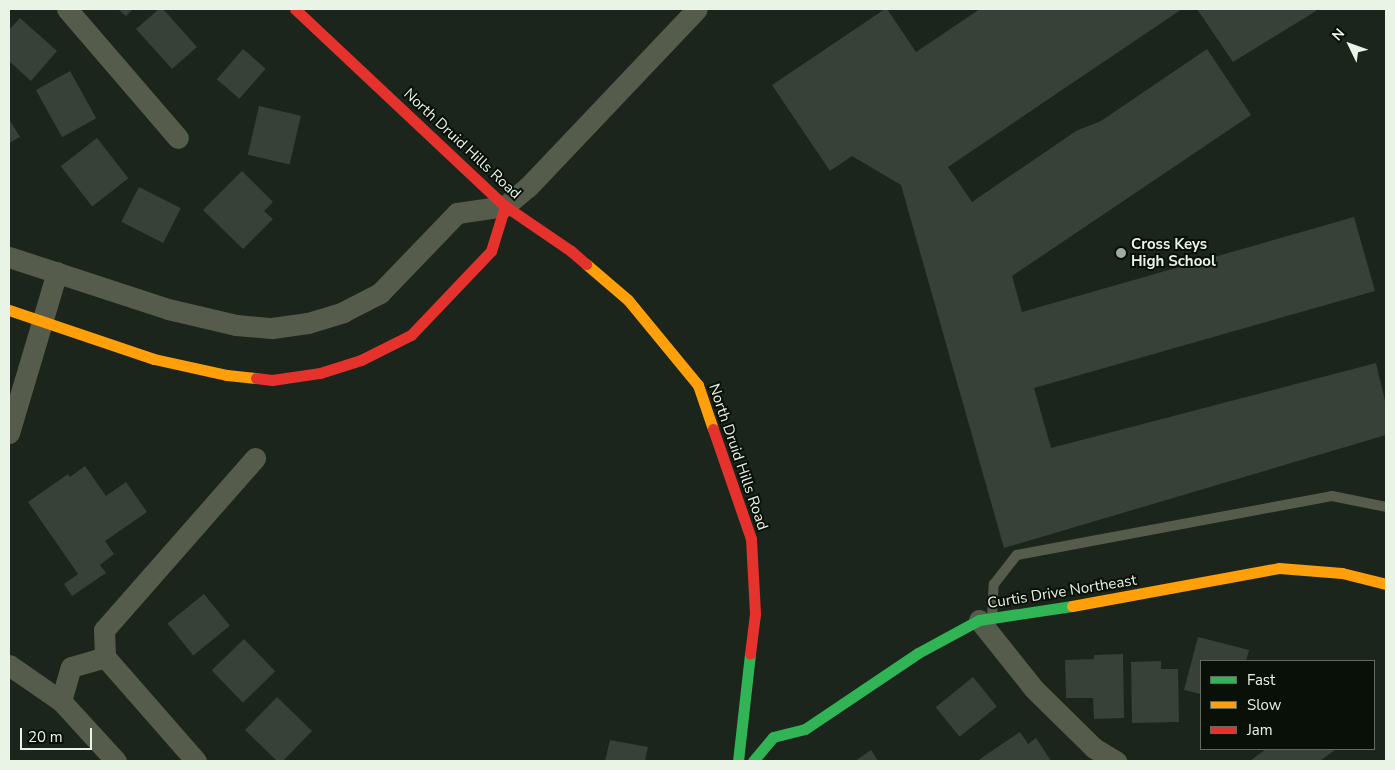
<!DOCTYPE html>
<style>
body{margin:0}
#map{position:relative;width:1395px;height:770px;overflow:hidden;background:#1c251b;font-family:"Nunito Sans",sans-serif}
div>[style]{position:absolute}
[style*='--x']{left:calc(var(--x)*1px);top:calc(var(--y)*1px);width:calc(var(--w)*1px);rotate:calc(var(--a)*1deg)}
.building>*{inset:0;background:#374138;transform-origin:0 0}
.lane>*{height:10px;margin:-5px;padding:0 5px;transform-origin:5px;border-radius:5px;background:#565c4b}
.street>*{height:21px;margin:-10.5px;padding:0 10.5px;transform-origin:10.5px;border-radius:10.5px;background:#565c4b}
.fast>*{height:11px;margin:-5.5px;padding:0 5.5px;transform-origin:5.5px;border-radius:5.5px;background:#30b455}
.slow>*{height:11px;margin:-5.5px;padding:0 5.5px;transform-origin:5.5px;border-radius:5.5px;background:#ff9f0a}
.jam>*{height:11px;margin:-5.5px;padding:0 5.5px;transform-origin:5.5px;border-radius:5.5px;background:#e5322d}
.dots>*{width:14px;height:14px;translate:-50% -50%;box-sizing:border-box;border:2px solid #091008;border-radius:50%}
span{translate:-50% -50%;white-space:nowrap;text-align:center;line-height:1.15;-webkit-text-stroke:4px #091008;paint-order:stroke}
.street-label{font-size:15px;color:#e9f4e7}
.poi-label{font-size:15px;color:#e9f4e7;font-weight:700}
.left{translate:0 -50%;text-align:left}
.frame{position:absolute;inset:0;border:10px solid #e9f4e7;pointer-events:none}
.legend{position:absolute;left:1200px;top:660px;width:175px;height:90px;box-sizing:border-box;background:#091008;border:1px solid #636b61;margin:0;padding:6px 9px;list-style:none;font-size:15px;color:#e9f4e7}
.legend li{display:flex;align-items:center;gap:10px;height:25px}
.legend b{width:25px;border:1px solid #636b61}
.north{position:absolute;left:1325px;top:20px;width:50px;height:50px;-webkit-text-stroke:4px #091008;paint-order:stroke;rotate:312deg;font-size:14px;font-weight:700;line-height:20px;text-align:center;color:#e9f4e7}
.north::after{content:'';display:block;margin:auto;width:18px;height:22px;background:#e9f4e7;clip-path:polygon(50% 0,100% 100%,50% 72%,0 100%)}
.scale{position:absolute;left:20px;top:728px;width:72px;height:22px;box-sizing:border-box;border:2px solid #e9f4e7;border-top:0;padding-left:6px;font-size:15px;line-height:18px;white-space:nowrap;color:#e9f4e7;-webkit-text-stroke:4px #091008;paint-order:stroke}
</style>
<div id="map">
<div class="building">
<i style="clip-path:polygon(118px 9px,133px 9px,126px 16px)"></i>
<i style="clip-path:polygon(159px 9px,163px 9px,197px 47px,172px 69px,136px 29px)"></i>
<i style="clip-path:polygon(885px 9px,887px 9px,916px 52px,980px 9px,1182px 9px,948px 167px,972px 202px,1076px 131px,1101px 121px,1207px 49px,1251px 115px,1012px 276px,1022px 312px,1354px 217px,1375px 291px,1034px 388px,1051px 448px,1376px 363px,1386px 405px,1386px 435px,1004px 548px,901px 185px,852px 156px,830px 171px,772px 85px)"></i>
<i style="clip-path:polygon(1197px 9px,1315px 9px,1316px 11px,1233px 62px)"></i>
<i style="clip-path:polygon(20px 18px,57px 51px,31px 81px,9px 61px,9px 30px)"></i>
<i style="left:243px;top:49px;width:30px;height:40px;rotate:41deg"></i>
<i style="left:70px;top:71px;width:54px;height:39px;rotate:61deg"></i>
<i style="left:259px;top:106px;width:43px;height:50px;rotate:13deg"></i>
<i style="clip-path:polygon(9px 119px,20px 137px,9px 143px)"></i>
<i style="left:97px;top:138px;width:51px;height:46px;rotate:52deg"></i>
<i style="clip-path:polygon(242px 171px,273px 202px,264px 211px,273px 219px,243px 249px,203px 210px)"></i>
<i style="left:139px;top:187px;width:47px;height:39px;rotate:27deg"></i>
<i style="clip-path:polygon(85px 466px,106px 496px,126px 482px,147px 512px,105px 541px,114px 554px,100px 565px,106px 573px,72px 596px,64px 584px,78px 574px,28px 502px,68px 474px,70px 477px)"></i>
<i style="left:204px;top:594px;width:41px;height:47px;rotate:51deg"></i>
<i style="clip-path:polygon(1198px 637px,1249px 650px,1246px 661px,1201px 661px,1201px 694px,1184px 690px)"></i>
<i style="left:244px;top:639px;width:45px;height:45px;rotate:46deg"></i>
<i style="clip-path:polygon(1123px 654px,1124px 718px,1094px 719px,1093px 698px,1066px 698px,1065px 660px,1094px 659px,1094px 655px)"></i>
<i style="clip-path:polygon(1161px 661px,1161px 669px,1178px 669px,1179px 722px,1132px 723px,1131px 662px)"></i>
<i style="left:973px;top:677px;width:38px;height:48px;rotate:51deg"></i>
<i style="clip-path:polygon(277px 697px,312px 731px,283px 761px,277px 761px,245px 730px)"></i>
<i style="clip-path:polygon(1020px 732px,1028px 744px,1036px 738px,1051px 761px,977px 761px)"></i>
<i style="clip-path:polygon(610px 740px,648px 747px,645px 761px,605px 761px)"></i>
<i style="clip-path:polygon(1266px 749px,1336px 749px,1320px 761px,1250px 761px)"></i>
<i style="clip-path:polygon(871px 750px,878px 761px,855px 761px)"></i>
</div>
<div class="lane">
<i style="--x:992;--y:617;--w:33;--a:-87"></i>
<i style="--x:994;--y:584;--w:37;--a:-52"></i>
<i style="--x:1017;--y:555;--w:320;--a:-10.6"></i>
<i style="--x:1332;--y:496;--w:55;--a:11.5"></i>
</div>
<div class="street">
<i style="--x:67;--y:9;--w:170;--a:49.3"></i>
<i style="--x:9;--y:257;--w:167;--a:18.1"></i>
<i style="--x:168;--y:309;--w:70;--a:13.2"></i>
<i style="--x:236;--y:325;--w:36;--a:5"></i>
<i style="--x:272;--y:328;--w:36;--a:-8"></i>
<i style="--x:308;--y:323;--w:37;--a:-17"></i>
<i style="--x:343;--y:312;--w:42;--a:-27.2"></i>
<i style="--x:380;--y:293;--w:111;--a:-46.1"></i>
<i style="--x:457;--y:213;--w:49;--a:-8.3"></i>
<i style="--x:505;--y:206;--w:30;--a:-40"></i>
<i style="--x:528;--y:187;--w:245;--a:-46.5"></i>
<i style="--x:9;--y:433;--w:168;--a:-73.4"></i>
<i style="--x:979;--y:620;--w:88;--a:51.4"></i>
<i style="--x:1034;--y:689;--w:84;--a:44.5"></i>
<i style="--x:1094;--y:748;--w:26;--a:31"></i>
<i style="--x:105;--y:657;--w:27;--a:-92"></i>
<i style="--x:104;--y:630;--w:229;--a:-48.7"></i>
<i style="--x:9;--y:665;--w:63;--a:34.7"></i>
<i style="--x:116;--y:761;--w:81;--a:-132.5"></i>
<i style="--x:61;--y:701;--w:35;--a:-74"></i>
<i style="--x:71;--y:667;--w:35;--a:-16"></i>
<i style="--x:105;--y:657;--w:138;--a:48.8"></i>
</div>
<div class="fast">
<i style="--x:738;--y:761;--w:108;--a:-83.6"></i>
<i style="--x:753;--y:761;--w:31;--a:-50"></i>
<i style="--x:773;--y:737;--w:33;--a:-14"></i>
<i style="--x:805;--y:729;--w:136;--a:-33.9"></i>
<i style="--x:918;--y:653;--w:69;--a:-28.4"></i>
<i style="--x:979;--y:620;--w:94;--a:-8.6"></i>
</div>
<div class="slow">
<i style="--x:586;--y:264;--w:55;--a:40.6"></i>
<i style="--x:628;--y:300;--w:110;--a:50.5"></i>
<i style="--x:698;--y:385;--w:46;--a:71.2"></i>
<i style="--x:9;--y:310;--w:153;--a:18.7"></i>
<i style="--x:154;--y:359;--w:75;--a:12.4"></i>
<i style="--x:227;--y:375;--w:29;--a:6"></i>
<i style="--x:1072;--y:606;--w:210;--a:-10.4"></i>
<i style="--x:1279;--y:568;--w:63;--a:4.5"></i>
<i style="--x:1342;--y:573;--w:45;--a:14"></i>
</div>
<div class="jam">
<i style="--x:295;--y:9;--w:288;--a:43.2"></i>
<i style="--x:505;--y:206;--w:80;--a:34.3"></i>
<i style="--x:571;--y:251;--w:20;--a:41"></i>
<i style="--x:256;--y:378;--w:16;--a:7"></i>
<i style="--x:272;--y:380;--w:49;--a:-8.3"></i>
<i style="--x:320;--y:373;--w:43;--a:-17.6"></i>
<i style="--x:361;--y:360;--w:56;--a:-26.6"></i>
<i style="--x:411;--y:335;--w:116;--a:-46.4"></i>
<i style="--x:491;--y:251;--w:47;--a:-72.7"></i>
<i style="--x:713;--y:429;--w:116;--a:70.9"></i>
<i style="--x:751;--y:539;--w:75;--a:86.9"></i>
<i style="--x:755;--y:614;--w:40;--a:97.1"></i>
</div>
<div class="dots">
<i style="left:1121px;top:253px;background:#a1aca0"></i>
</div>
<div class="street-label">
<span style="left:462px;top:144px;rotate:43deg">North Druid Hills Road</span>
<span style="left:738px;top:457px;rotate:71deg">North Druid Hills Road</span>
<span style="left:1062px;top:592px;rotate:-9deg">Curtis Drive Northeast</span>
</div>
<div class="poi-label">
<span class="left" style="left:1131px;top:253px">Cross Keys<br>High School</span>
</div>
<div class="frame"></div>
<ul class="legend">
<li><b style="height:6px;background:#30b455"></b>Fast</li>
<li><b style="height:6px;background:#ff9f0a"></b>Slow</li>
<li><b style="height:6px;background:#e5322d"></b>Jam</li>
</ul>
<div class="north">N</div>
<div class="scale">20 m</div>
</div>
